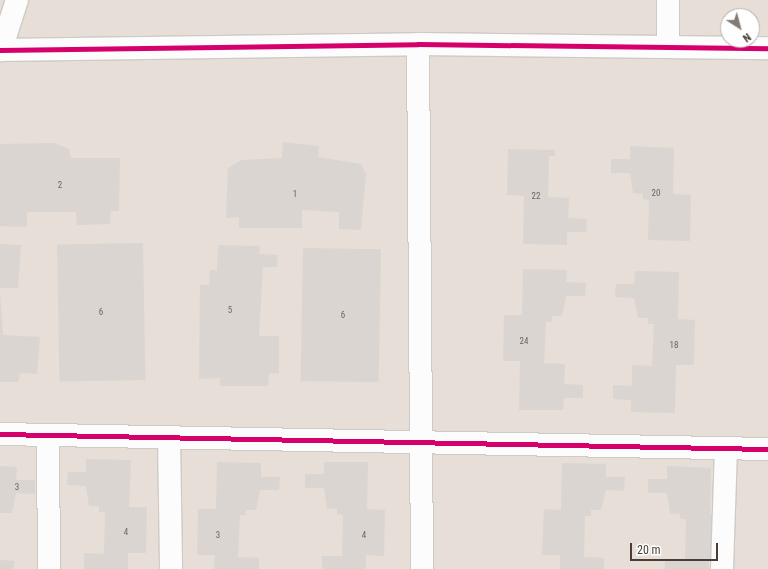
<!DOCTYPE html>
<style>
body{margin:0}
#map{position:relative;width:768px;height:569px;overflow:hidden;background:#f2eeea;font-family:"Roboto Condensed",sans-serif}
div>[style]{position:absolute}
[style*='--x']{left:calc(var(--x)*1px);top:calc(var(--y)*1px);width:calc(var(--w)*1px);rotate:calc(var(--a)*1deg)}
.residential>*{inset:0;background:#e6ded7}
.building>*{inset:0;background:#dad5d1;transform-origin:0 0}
.roads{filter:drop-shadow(1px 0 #cecac6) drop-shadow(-1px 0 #cecac6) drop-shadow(0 1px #cecac6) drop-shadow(0 -1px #cecac6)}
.minor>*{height:22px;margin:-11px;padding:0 11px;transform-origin:11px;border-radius:11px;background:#fdfcfc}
.cycleway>*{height:5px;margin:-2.5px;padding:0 2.5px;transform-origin:2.5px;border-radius:2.5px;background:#d6006c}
span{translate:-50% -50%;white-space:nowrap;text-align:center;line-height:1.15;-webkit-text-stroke:4px #fff;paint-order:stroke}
.number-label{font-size:9px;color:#6f645e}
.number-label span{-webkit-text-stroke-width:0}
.north{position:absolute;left:720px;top:8px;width:40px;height:40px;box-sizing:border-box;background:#fff;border:1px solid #b6b1ae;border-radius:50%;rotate:144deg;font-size:11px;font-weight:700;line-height:16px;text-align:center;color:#493d35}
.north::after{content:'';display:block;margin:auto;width:14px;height:18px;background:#847b74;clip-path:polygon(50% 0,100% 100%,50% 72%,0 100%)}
.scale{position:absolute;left:630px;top:543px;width:88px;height:18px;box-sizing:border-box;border:2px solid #493d35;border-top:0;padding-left:5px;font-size:12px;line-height:14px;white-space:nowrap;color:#493d35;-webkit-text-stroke:3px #fff;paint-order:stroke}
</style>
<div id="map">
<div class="residential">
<i style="clip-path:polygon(evenodd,0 0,768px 0,768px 569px,0 569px,0 0,728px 16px,752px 16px,752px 40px,728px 40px,728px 16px)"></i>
</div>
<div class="building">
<i style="clip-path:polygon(283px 142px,319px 146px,318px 157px,361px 164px,366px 175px,361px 230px,339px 229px,339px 212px,302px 210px,302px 228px,239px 228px,239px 217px,226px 218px,228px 168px,242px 160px,282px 158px)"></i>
<i style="clip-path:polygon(54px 143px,69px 149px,71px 158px,120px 158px,119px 211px,111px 211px,110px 224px,77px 225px,76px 212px,27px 212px,27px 227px,0 226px,0 144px)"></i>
<i style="clip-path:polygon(630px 146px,674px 148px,673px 194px,691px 195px,690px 241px,648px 240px,649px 200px,643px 199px,643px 194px,633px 193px,630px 173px,611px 173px,611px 159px,630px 159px)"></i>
<i style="clip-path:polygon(508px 149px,555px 150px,555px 156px,549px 156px,548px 197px,569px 198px,568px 218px,587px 219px,586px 232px,567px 232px,567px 245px,523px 244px,524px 196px,507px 195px)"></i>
<i style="left:143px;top:243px;width:137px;height:86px;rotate:89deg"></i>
<i style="clip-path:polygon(0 244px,21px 245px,18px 288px,0 288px)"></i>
<i style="clip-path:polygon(218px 245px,260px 246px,259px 254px,278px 255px,277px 267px,263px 267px,259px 336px,279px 336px,279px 373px,269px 374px,268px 386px,220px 386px,220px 378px,199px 379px,200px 285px,209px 285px,210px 270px,217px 271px)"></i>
<i style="left:303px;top:248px;width:78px;height:133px;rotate:1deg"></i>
<i style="clip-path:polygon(523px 269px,567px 270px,566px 282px,586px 283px,585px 296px,566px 296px,562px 316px,552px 316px,552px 322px,546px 322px,544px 363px,565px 364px,564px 384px,583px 385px,583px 398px,564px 398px,563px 410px,519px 410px,520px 361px,503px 361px,504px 315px,522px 315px)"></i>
<i style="clip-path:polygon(635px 271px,679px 272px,678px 319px,695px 320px,694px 365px,676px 365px,675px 413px,631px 412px,631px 400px,613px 399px,613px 385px,632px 386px,632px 365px,652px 366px,654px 324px,648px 324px,648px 318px,638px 318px,634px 298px,615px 297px,616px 284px,634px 284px)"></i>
<i style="clip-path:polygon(0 292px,3px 335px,40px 337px,37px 374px,20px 373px,18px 382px,0 382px)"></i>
<i style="clip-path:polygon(86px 459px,131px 460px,129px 507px,147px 507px,146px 553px,128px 553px,128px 569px,84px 569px,84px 553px,104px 554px,105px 512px,99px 512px,99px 506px,89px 506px,86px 486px,67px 485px,68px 472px,86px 472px)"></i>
<i style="clip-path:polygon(217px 462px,261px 463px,261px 477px,280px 477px,279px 490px,260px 490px,256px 510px,246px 510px,246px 515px,240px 515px,238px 557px,259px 558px,259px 569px,214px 569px,215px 555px,197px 555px,198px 509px,216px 509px)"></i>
<i style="clip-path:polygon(324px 462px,368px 462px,367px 509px,385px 510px,384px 556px,366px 555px,366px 569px,322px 569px,322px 556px,342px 556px,343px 515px,337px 514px,337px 509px,327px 508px,324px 488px,305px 488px,305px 474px,324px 474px)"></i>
<i style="clip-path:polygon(562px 463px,606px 464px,606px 477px,625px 477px,624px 491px,606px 490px,601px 510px,591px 510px,591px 516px,585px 516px,584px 557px,604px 558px,604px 569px,560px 569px,560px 555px,542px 555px,544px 509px,561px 510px)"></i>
<i style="clip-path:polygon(0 466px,17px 467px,16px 480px,35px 480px,35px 494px,16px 493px,12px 513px,0 513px)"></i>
<i style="clip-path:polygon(667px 466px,711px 468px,710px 515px,728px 515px,727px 561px,709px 560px,709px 569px,665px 569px,665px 560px,685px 561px,686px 519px,680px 519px,680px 514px,670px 513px,667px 493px,648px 493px,648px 479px,667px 479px)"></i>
<i style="left:0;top:560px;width:14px;height:9px;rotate:4deg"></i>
</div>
<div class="roads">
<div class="minor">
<i style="--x:418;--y:44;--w:525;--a:89.56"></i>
<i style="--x:668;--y:47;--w:47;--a:-90"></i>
<i style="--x:0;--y:50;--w:418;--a:-0.8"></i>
<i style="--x:418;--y:44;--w:350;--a:0.7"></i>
<i style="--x:1;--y:50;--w:52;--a:-72.3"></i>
<i style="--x:0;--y:434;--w:768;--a:1.12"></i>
<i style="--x:48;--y:435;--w:134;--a:89.6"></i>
<i style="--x:169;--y:437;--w:132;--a:89.1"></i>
<i style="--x:722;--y:569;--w:121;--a:-88.1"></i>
</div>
</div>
<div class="cycleway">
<i style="--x:0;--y:50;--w:418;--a:-0.8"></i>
<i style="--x:418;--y:44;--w:350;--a:0.7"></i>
<i style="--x:0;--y:434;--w:768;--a:1.12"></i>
</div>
<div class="number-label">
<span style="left:60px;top:185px">2</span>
<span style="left:656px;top:193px">20</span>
<span style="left:295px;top:194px">1</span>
<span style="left:536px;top:196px">22</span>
<span style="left:230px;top:310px">5</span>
<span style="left:101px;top:312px">6</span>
<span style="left:343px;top:315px">6</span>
<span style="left:524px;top:341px">24</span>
<span style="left:674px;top:345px">18</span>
<span style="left:17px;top:487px">3</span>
<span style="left:126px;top:532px">4</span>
<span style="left:218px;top:535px">3</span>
<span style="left:364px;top:535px">4</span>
</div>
<div class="north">N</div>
<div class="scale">20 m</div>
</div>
